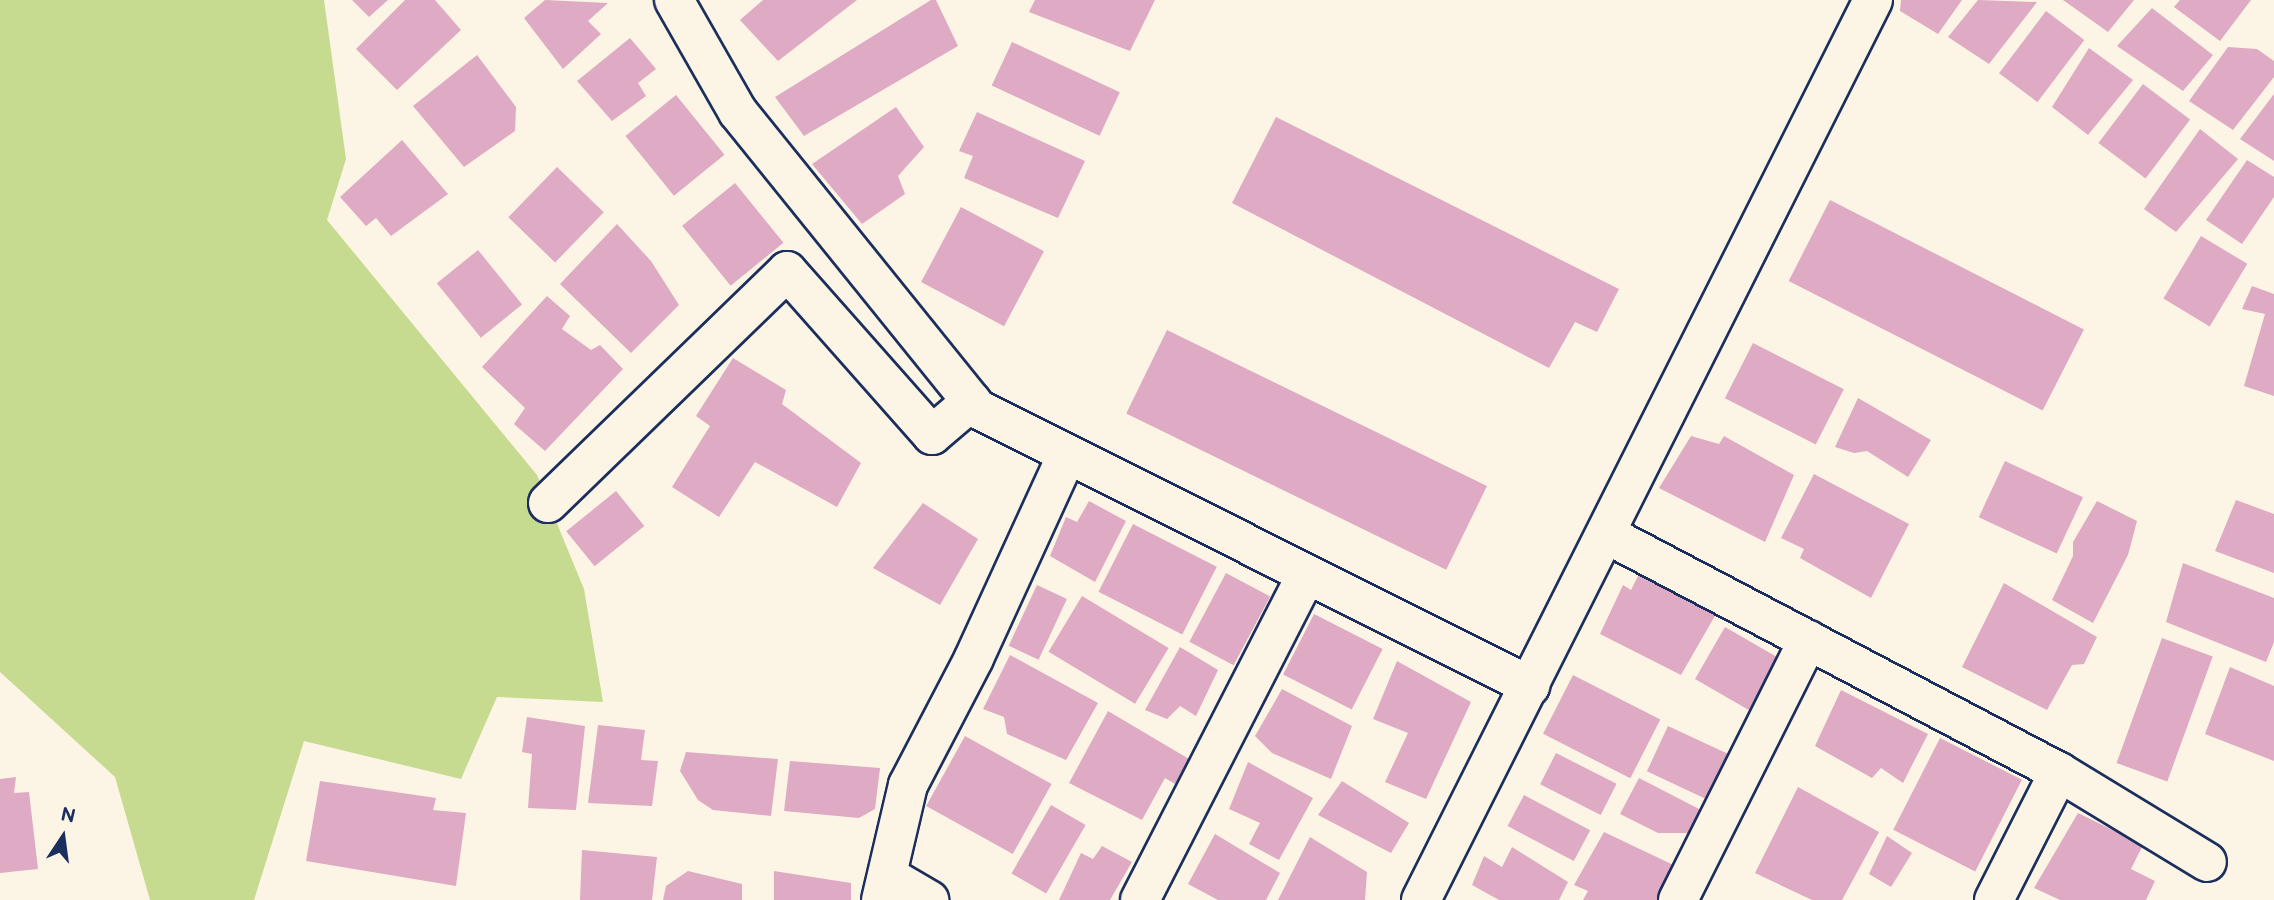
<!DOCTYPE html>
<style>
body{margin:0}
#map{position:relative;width:2274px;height:900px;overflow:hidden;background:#fcf5e5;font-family:"Balsamiq Sans",sans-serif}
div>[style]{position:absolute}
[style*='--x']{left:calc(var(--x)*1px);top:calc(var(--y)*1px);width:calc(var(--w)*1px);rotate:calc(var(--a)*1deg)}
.green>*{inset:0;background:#c6db90}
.building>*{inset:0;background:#deaac4;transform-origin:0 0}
.roads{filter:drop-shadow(2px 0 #1b2f5e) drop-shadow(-2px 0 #1b2f5e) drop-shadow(0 2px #1b2f5e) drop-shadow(0 -2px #1b2f5e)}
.street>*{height:38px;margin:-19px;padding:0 19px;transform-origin:19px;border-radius:19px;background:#fcf5e5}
span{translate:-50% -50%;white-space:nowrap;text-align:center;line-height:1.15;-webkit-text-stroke:6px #fcf5e5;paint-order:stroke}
.north{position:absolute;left:28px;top:802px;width:70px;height:70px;-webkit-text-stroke:5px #fcf5e5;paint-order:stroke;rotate:13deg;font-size:19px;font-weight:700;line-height:28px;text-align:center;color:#1b2f5e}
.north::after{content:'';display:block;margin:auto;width:24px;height:32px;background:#1b2f5e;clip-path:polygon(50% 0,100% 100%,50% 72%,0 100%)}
</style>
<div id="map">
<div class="green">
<i style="clip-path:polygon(0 0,324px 0,346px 159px,327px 220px,537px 475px,584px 589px,603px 702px,497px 697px,461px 779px,304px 741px,254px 900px,150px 900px,115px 777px,0 672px)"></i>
</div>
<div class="building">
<i style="clip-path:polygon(352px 0,388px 0,369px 17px)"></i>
<i style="clip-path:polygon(405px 0,435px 0,461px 30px,397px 90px,356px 49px)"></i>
<i style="clip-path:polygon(545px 0,608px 3px,588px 21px,601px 34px,563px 69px,524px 18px)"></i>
<i style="clip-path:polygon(763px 0,857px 0,778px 61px,740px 20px)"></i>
<i style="clip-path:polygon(931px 0,936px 0,958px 46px,804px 136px,775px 97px)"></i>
<i style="clip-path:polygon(1035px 0,1155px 0,1130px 51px,1029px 12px)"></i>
<i style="clip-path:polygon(1901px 0,1962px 0,1938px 34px,1900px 11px)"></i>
<i style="clip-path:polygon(1978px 0,2037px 2px,1989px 64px,1948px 37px)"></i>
<i style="clip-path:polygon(2063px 0,2134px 0,2108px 32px)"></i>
<i style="clip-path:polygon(2180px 0,2251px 0,2220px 41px,2174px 7px)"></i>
<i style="clip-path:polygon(2152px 8px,2213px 55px,2183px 91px,2117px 46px)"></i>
<i style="left:2046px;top:11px;width:48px;height:78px;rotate:37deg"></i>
<i style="clip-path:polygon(630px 38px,656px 69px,638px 83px,646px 96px,612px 121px,577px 81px)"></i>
<i style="left:1012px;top:42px;width:119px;height:48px;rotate:25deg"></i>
<i style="clip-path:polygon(2228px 47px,2257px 49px,2274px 61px,2274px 77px,2233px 130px,2189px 101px)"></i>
<i style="clip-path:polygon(2089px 48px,2133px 80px,2088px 135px,2052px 107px)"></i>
<i style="clip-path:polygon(477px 55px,516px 107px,515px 131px,464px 167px,413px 106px)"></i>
<i style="left:2143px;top:84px;width:59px;height:74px;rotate:37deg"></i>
<i style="clip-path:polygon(2274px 94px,2274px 161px,2240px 139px)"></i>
<i style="left:676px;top:95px;width:77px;height:65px;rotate:51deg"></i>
<i style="clip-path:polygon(896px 107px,924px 147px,898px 176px,905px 194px,862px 224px,812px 164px)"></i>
<i style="clip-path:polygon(977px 112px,1085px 161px,1058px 218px,964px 178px,973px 156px,959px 151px)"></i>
<i style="clip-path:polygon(1276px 117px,1619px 289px,1597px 332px,1575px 322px,1549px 368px,1232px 203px)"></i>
<i style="clip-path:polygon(2200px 129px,2238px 159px,2176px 232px,2144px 209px)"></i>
<i style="clip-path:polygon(402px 140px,448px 194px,391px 236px,376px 218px,366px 226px,340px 197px)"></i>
<i style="clip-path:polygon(2247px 160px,2274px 177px,2274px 197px,2242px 244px,2206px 220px)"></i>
<i style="left:557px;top:167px;width:65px;height:70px;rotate:44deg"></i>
<i style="left:735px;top:183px;width:77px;height:68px;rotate:51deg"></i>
<i style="left:1830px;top:200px;width:285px;height:91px;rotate:27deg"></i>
<i style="left:961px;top:207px;width:94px;height:85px;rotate:28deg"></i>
<i style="clip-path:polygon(617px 224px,651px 261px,679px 305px,631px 353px,560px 284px)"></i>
<i style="left:2201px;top:236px;width:54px;height:73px;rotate:31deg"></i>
<i style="left:478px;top:250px;width:70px;height:53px;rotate:51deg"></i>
<i style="clip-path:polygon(2252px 286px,2274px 294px,2274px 396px,2244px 386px,2265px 314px,2242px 309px)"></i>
<i style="clip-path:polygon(547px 296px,570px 316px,562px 329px,591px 350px,600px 345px,623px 369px,545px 451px,514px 424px,525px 408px,482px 367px)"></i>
<i style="left:1167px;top:330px;width:356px;height:93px;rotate:26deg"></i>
<i style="left:1753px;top:343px;width:102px;height:62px;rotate:27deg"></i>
<i style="clip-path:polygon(733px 358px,786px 390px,782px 404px,861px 463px,837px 507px,755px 462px,719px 517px,672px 487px,710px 426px,696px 416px)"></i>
<i style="clip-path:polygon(1858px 398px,1931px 440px,1908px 477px,1867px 451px,1854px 453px,1835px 447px)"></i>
<i style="clip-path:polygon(1691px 436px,1719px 444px,1724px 436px,1794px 475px,1765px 542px,1659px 488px)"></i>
<i style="left:2005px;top:461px;width:86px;height:62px;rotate:25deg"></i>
<i style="clip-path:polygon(1814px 474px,1909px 524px,1871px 598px,1800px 558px,1804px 549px,1781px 538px)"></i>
<i style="left:616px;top:491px;width:45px;height:64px;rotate:51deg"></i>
<i style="clip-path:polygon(2236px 500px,2274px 514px,2274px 573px,2215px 551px)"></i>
<i style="clip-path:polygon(1089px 501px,1126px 521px,1095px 582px,1050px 556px,1066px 517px,1077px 522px)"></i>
<i style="clip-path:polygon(2097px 501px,2137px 521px,2128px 555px,2093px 623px,2052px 600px,2073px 556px,2073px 542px)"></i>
<i style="clip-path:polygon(923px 503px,978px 539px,940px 605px,873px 568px)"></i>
<i style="left:1133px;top:524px;width:94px;height:76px;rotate:27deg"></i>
<i style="clip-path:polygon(2183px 563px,2274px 598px,2274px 642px,2266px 662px,2166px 622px)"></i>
<i style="left:1226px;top:573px;width:50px;height:78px;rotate:28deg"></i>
<i style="clip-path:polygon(1639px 574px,1716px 614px,1681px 675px,1600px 634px,1623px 585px,1631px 590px)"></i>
<i style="clip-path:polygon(2004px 583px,2097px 637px,2084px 664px,2072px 665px,2047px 710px,1962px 667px)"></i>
<i style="left:1037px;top:585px;width:33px;height:67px;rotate:25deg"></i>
<i style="left:1082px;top:596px;width:101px;height:65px;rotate:31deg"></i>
<i style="left:1314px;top:614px;width:77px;height:68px;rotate:27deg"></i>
<i style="left:1725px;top:627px;width:69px;height:60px;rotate:30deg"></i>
<i style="left:2162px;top:638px;width:54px;height:133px;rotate:20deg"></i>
<i style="clip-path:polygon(1180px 647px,1218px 670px,1196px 716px,1180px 706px,1167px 719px,1145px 710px)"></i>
<i style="clip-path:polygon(1010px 655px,1098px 703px,1066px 760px,1007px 734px,1004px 717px,983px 709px)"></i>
<i style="clip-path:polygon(1397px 661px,1471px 702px,1426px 799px,1385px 782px,1408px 733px,1373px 719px)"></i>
<i style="clip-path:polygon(2230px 667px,2274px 686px,2274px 761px,2205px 734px)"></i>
<i style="left:1573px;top:675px;width:98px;height:66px;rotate:27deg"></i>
<i style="clip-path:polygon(1282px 689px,1352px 726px,1331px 779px,1272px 753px,1255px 736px)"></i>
<i style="clip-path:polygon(1841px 690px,1928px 734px,1903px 783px,1881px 768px,1872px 778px,1815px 746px)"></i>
<i style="clip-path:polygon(1108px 711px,1189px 759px,1175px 784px,1165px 778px,1142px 820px,1069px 783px)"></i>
<i style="clip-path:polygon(527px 717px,585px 726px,576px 810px,528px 808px,532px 754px,522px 752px)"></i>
<i style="clip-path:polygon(598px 725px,645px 730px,641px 760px,658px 761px,652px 806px,588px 803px)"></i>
<i style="left:1668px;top:726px;width:70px;height:50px;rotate:25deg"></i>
<i style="left:965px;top:736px;width:99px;height:80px;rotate:29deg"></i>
<i style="left:1940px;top:738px;width:92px;height:103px;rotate:27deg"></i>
<i style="clip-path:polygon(686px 752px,778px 759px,771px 816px,713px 810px,698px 800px,680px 771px)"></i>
<i style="left:1556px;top:753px;width:68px;height:35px;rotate:27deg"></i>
<i style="clip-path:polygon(790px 761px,880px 768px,875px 809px,859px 818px,784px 811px)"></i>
<i style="clip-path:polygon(1248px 762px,1313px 798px,1279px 860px,1249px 844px,1260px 823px,1229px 809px)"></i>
<i style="clip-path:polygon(16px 777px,14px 793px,29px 792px,38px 869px,0 873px,0 779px)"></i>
<i style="clip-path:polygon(1639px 778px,1701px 810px,1688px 833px,1658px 833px,1620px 814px)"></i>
<i style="clip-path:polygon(320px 781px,436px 798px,433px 810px,466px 813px,456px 886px,306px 861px)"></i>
<i style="clip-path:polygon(1342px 781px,1409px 823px,1391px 853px,1318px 815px)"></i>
<i style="clip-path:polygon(1798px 787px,1879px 832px,1842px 900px,1812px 900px,1755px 873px)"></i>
<i style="left:1524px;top:795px;width:75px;height:35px;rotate:28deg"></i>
<i style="left:1051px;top:805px;width:40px;height:79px;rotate:30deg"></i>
<i style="clip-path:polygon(2078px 813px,2143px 845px,2131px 869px,2155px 881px,2146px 900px,2060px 900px,2034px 888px)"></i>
<i style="clip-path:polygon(1604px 832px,1684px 870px,1670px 900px,1583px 900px,1588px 891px,1574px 885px)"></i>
<i style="clip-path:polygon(1215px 834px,1280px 873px,1266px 900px,1218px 900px,1188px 884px)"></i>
<i style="clip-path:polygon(1887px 836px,1912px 853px,1891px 887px,1869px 874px)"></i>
<i style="clip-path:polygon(1310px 837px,1367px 872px,1365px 900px,1278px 900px)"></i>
<i style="clip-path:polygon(1102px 846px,1132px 862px,1110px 900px,1059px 900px,1081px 853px,1093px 859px)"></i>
<i style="clip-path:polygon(1512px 847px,1568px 882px,1559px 900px,1499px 900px,1472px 885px,1484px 856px,1502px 867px)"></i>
<i style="clip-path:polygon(582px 850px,657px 857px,652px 900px,580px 900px)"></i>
<i style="clip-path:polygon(688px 871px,742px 884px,742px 900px,663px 900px,666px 886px)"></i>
<i style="clip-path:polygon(774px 871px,851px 883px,851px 900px,774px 900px)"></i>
</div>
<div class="roads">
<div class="street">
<i style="--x:674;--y:0;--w:129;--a:60.3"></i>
<i style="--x:738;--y:112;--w:382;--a:51.1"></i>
<i style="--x:978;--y:409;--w:618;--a:26.65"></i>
<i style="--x:548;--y:503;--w:333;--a:-44.1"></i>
<i style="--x:787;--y:271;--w:219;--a:48.5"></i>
<i style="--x:932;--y:435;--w:52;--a:-40.4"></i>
<i style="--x:1606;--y:534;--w:512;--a:27.72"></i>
<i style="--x:2059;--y:772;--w:173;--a:31.3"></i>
<i style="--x:888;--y:876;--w:48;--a:30.3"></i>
<i style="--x:881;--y:900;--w:118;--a:-76.8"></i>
<i style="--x:908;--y:785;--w:143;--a:-62.5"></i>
<i style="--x:974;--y:658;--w:223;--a:-65.4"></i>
<i style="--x:1140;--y:900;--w:365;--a:-62.9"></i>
<i style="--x:1421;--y:900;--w:1007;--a:-63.33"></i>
<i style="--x:1678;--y:900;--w:291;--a:-63.4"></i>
<i style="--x:1994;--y:900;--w:144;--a:-63.1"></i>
</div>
</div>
<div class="north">N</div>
</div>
